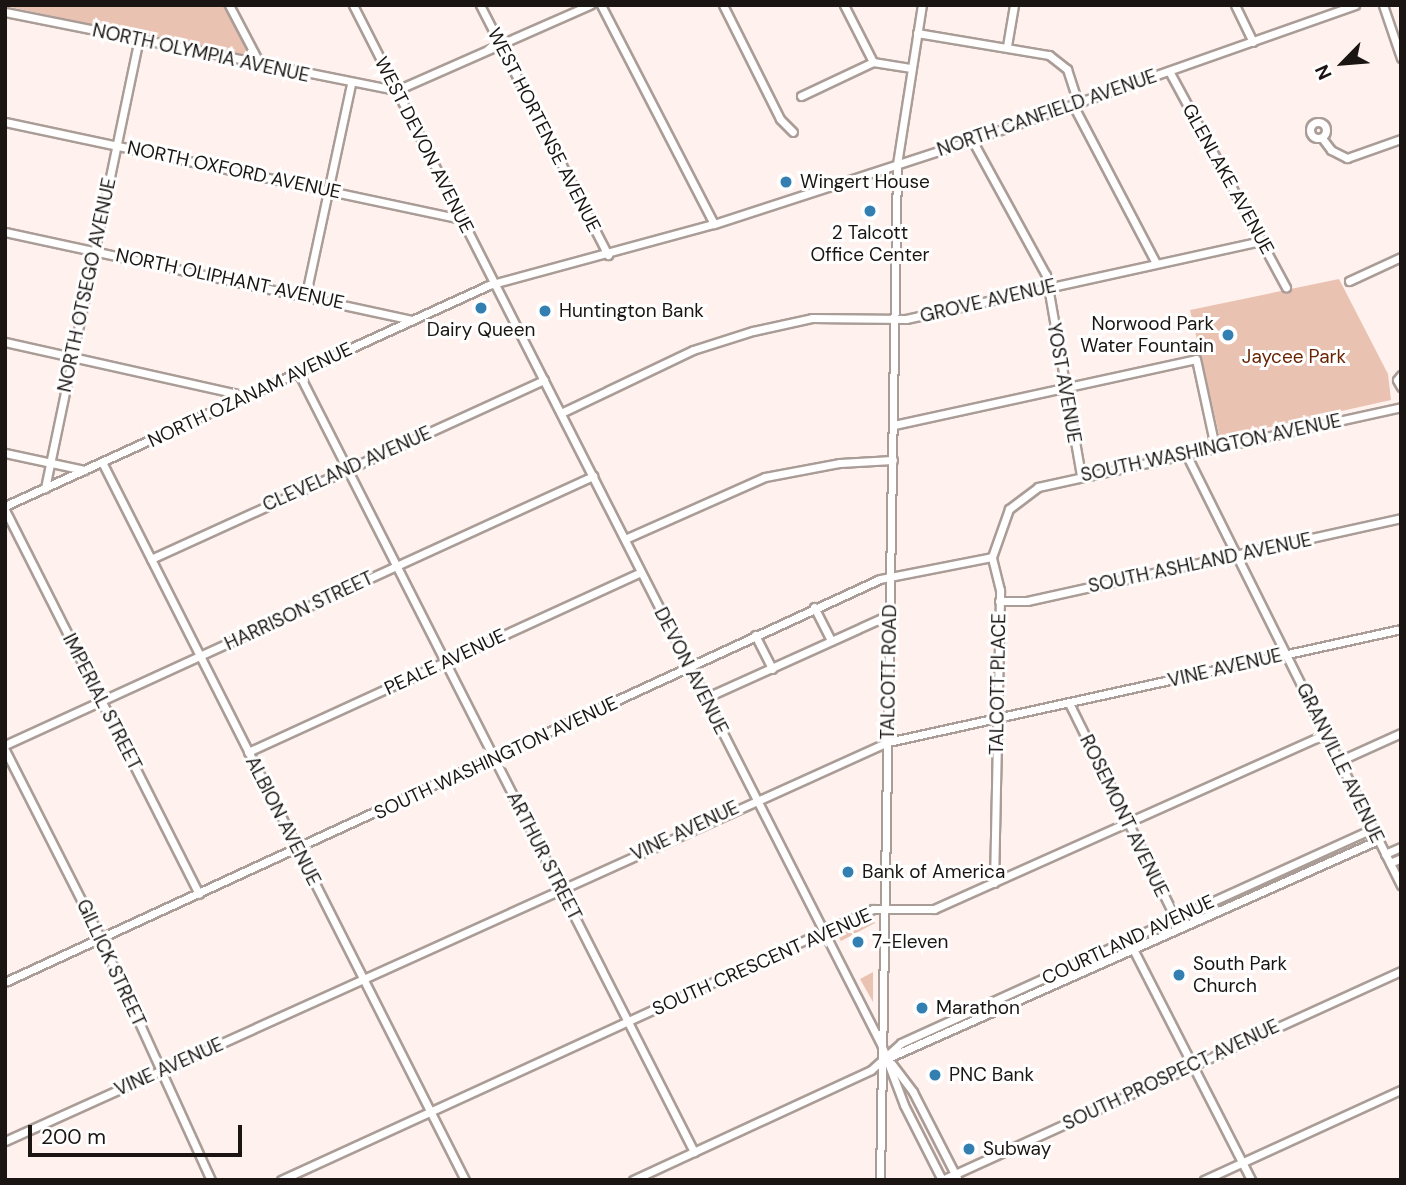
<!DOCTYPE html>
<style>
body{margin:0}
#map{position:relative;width:1406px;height:1185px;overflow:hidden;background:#fff2ee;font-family:"DM Sans",sans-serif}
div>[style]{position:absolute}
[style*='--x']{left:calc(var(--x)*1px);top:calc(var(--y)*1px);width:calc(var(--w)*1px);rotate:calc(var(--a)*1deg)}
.green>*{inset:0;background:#eac2b2}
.roads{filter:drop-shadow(2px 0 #aa9c96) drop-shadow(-2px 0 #aa9c96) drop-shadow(0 2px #aa9c96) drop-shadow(0 -2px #aa9c96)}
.minor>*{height:7px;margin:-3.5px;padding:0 3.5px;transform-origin:3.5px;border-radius:3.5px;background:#fff}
.minor>.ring{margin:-3.5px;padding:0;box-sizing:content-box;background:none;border:7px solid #fff;border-radius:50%}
.dots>*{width:19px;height:19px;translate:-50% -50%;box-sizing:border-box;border:4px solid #fff;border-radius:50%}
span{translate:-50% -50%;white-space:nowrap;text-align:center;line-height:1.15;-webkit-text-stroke:6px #fff;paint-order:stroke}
.street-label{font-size:19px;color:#1a1513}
.poi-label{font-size:19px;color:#1a1513}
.left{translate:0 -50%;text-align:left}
.right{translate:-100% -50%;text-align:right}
.park-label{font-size:19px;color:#682503}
.frame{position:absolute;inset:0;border:7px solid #1a1513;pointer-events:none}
.north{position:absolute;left:1308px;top:28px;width:70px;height:70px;-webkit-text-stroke:5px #fff;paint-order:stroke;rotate:245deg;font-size:19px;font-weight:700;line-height:28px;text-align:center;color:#1a1513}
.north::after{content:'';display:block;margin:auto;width:24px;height:32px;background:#1a1513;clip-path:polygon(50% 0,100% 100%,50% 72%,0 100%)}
.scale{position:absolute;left:28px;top:1125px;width:214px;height:32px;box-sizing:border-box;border:4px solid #1a1513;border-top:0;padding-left:9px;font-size:21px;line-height:24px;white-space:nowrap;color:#1a1513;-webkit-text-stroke:5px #fff;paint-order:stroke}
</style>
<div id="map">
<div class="green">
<i style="clip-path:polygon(225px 5px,247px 49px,243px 56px,5px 6px)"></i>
<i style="clip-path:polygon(1339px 279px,1388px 374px,1391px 400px,1220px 438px,1190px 310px)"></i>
<i style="clip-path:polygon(865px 917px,875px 919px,875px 923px,841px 941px,836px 932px)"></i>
<i style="clip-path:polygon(873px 972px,873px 1002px,860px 979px)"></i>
</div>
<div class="roads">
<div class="minor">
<i style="--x:229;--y:5;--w:67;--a:62.3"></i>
<i style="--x:353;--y:5;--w:1165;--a:63.06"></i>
<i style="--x:881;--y:1044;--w:65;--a:69.3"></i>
<i style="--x:904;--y:1105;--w:84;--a:63.1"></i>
<i style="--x:480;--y:5;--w:281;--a:62.9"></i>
<i style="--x:601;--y:5;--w:246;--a:62.7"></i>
<i style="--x:723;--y:5;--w:127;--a:63.4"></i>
<i style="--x:780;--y:119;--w:18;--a:45"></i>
<i style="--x:844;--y:5;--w:64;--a:63"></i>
<i style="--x:1235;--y:5;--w:41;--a:64.1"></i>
<i style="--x:1383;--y:5;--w:56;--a:71.2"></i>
<i style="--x:5;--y:12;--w:400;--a:11.3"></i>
<i style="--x:397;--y:90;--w:211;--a:-23.8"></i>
<i style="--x:917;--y:33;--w:134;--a:9.5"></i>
<i style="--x:1049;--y:55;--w:23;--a:38"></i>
<i style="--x:1067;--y:69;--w:36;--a:72"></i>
<i style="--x:1007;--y:46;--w:42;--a:-80.3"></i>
<i style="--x:1169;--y:71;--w:246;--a:61.6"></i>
<i style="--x:801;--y:96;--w:80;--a:-25.3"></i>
<i style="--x:873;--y:62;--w:39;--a:9"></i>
<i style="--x:1073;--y:105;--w:178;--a:62.3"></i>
<i class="ring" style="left:1310px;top:122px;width:9px;height:9px"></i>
<i style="--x:5;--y:122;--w:467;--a:12"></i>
<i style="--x:1322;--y:138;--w:15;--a:53"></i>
<i style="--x:1331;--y:150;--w:18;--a:27"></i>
<i style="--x:1347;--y:158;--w:57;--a:-19.4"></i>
<i style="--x:972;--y:140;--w:154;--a:61.3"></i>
<i style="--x:1046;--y:275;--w:204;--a:80.1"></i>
<i style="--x:5;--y:232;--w:416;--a:12.2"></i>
<i style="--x:1349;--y:281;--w:57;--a:-24.8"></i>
<i style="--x:306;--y:294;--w:215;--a:-77.9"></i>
<i style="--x:5;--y:342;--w:247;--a:12.6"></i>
<i style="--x:298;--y:372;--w:875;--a:63.08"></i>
<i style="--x:1401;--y:375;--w:6;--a:129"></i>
<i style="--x:1397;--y:380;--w:8;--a:60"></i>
<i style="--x:561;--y:413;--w:146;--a:-25.5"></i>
<i style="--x:693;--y:350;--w:63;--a:-17.6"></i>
<i style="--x:753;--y:331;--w:60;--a:-12.4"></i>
<i style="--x:812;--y:318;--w:94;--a:0.6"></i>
<i style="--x:906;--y:319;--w:364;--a:-12.4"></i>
<i style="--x:894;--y:425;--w:309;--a:-12.3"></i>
<i style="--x:1196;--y:359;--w:90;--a:77.8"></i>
<i style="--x:5;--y:453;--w:81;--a:12.1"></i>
<i style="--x:1186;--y:454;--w:482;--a:63.5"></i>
<i style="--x:102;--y:462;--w:805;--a:63.18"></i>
<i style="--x:45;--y:488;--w:458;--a:-78.2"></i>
<i style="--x:5;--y:506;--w:532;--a:-24.54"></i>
<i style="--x:489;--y:285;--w:233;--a:-15.2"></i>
<i style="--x:714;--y:224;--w:271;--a:-18"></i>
<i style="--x:972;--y:140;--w:406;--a:-19.4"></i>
<i style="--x:5;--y:510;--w:430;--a:63.2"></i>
<i style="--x:625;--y:539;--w:153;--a:-23.9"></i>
<i style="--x:765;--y:477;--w:75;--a:-10.7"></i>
<i style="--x:839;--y:463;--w:54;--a:-3.2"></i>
<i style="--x:151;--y:559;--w:432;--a:-24.5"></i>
<i style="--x:999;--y:601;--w:28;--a:0"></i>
<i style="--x:1027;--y:601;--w:383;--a:-12.5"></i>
<i style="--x:814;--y:607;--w:38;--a:63"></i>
<i style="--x:755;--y:635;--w:38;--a:63"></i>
<i style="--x:705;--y:698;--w:204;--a:-24.3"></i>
<i style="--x:1069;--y:703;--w:244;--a:63.7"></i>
<i style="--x:5;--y:745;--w:647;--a:-24.58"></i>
<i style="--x:5;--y:750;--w:212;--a:63.1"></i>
<i style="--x:101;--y:939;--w:265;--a:65.5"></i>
<i style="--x:248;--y:752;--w:432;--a:-24.6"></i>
<i style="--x:1339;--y:761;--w:68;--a:-24.3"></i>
<i style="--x:1385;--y:854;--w:17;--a:-24"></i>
<i style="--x:1390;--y:863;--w:12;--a:-24"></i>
<i style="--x:994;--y:883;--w:293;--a:-88.8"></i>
<i style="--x:1000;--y:590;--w:34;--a:-104"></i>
<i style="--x:992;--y:557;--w:51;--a:-70.5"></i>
<i style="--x:1009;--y:509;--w:36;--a:-37"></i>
<i style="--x:1038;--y:487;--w:372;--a:-12.4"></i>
<i style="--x:1132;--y:947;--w:262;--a:62.9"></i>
<i style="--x:5;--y:982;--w:963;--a:-24.73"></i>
<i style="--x:880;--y:579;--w:114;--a:-11.1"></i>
<i style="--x:888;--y:1058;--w:536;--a:-23.98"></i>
<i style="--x:892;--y:1064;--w:35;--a:53"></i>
<i style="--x:913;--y:1092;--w:99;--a:62.9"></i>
<i style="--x:5;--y:1141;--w:969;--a:-24.32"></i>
<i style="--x:888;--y:742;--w:525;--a:-12.42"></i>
<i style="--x:281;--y:1180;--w:651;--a:-24.6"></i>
<i style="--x:873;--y:909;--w:61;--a:0"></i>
<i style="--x:934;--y:909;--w:429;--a:-24.1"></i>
<i style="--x:633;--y:1180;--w:262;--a:-24.8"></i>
<i style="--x:871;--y:1070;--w:40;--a:-42"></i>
<i style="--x:901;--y:1043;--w:517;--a:-24.43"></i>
<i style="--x:880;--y:1180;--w:1016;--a:-89.04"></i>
<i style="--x:897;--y:164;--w:161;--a:-81.1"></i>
<i style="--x:942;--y:1180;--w:504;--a:-24.48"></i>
<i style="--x:1204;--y:1180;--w:217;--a:-24.6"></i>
</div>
</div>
<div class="dots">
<i style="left:786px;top:182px;background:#337fb2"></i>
<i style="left:870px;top:211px;background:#337fb2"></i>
<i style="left:481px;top:308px;background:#337fb2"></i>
<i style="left:545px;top:311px;background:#337fb2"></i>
<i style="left:1228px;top:335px;background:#337fb2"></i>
<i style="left:848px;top:872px;background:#337fb2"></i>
<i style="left:858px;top:942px;background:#337fb2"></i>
<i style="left:1179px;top:975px;background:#337fb2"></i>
<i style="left:922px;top:1008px;background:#337fb2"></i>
<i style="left:935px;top:1075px;background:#337fb2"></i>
<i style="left:969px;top:1149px;background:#337fb2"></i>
</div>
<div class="street-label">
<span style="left:201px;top:53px;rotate:12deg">NORTH OLYMPIA AVENUE</span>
<span style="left:1047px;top:113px;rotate:-19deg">NORTH CANFIELD AVENUE</span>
<span style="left:544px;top:130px;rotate:63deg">WEST HORTENSE AVENUE</span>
<span style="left:424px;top:145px;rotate:63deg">WEST DEVON AVENUE</span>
<span style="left:234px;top:170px;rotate:12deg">NORTH OXFORD AVENUE</span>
<span style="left:1228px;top:179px;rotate:61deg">GLENLAKE AVENUE</span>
<span style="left:230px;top:279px;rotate:12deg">NORTH OLIPHANT AVENUE</span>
<span style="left:87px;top:285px;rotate:-78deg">NORTH OTSEGO AVENUE</span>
<span style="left:988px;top:301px;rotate:-13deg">GROVE AVENUE</span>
<span style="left:1064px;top:383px;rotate:80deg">YOST AVENUE</span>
<span style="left:250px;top:395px;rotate:-25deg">NORTH OZANAM AVENUE</span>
<span style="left:1211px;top:448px;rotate:-12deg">SOUTH WASHINGTON AVENUE</span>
<span style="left:347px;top:469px;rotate:-24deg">CLEVELAND AVENUE</span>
<span style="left:1200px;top:563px;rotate:-12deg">SOUTH ASHLAND AVENUE</span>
<span style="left:299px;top:611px;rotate:-25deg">HARRISON STREET</span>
<span style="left:445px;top:662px;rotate:-25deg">PEALE AVENUE</span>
<span style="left:1225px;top:668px;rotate:-13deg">VINE AVENUE</span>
<span style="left:691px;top:671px;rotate:63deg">DEVON AVENUE</span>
<span style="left:889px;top:672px;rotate:-89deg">TALCOTT ROAD</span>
<span style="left:998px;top:684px;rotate:-89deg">TALCOTT PLACE</span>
<span style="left:102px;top:702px;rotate:63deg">IMPERIAL STREET</span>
<span style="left:496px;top:758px;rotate:-25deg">SOUTH WASHINGTON AVENUE</span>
<span style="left:1340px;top:763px;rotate:64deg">GRANVILLE AVENUE</span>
<span style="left:1124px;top:816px;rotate:64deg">ROSEMONT AVENUE</span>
<span style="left:283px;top:821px;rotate:63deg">ALBION AVENUE</span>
<span style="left:685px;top:831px;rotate:-25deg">VINE AVENUE</span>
<span style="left:544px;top:856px;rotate:63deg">ARTHUR STREET</span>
<span style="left:1128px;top:940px;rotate:-25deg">COURTLAND AVENUE</span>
<span style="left:762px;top:962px;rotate:-24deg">SOUTH CRESCENT AVENUE</span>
<span style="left:111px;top:963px;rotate:65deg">GILLICK STREET</span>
<span style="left:169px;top:1067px;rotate:-24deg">VINE AVENUE</span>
<span style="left:1171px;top:1075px;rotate:-25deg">SOUTH PROSPECT AVENUE</span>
</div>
<div class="poi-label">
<span class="left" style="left:800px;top:182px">Wingert House</span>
<span style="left:870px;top:244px">2 Talcott<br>Office Center</span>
<span class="left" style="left:559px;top:311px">Huntington Bank</span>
<span class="right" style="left:1214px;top:335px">Norwood Park<br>Water Fountain</span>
<span style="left:481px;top:330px">Dairy Queen</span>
<span class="left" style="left:862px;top:872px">Bank of America</span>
<span class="left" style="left:872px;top:942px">7-Eleven</span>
<span class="left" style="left:1193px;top:975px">South Park<br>Church</span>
<span class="left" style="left:936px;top:1008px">Marathon</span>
<span class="left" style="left:949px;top:1075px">PNC Bank</span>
<span class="left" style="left:983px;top:1149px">Subway</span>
</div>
<div class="park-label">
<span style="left:1294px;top:357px">Jaycee Park</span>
</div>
<div class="frame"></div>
<div class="north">N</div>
<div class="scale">200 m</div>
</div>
